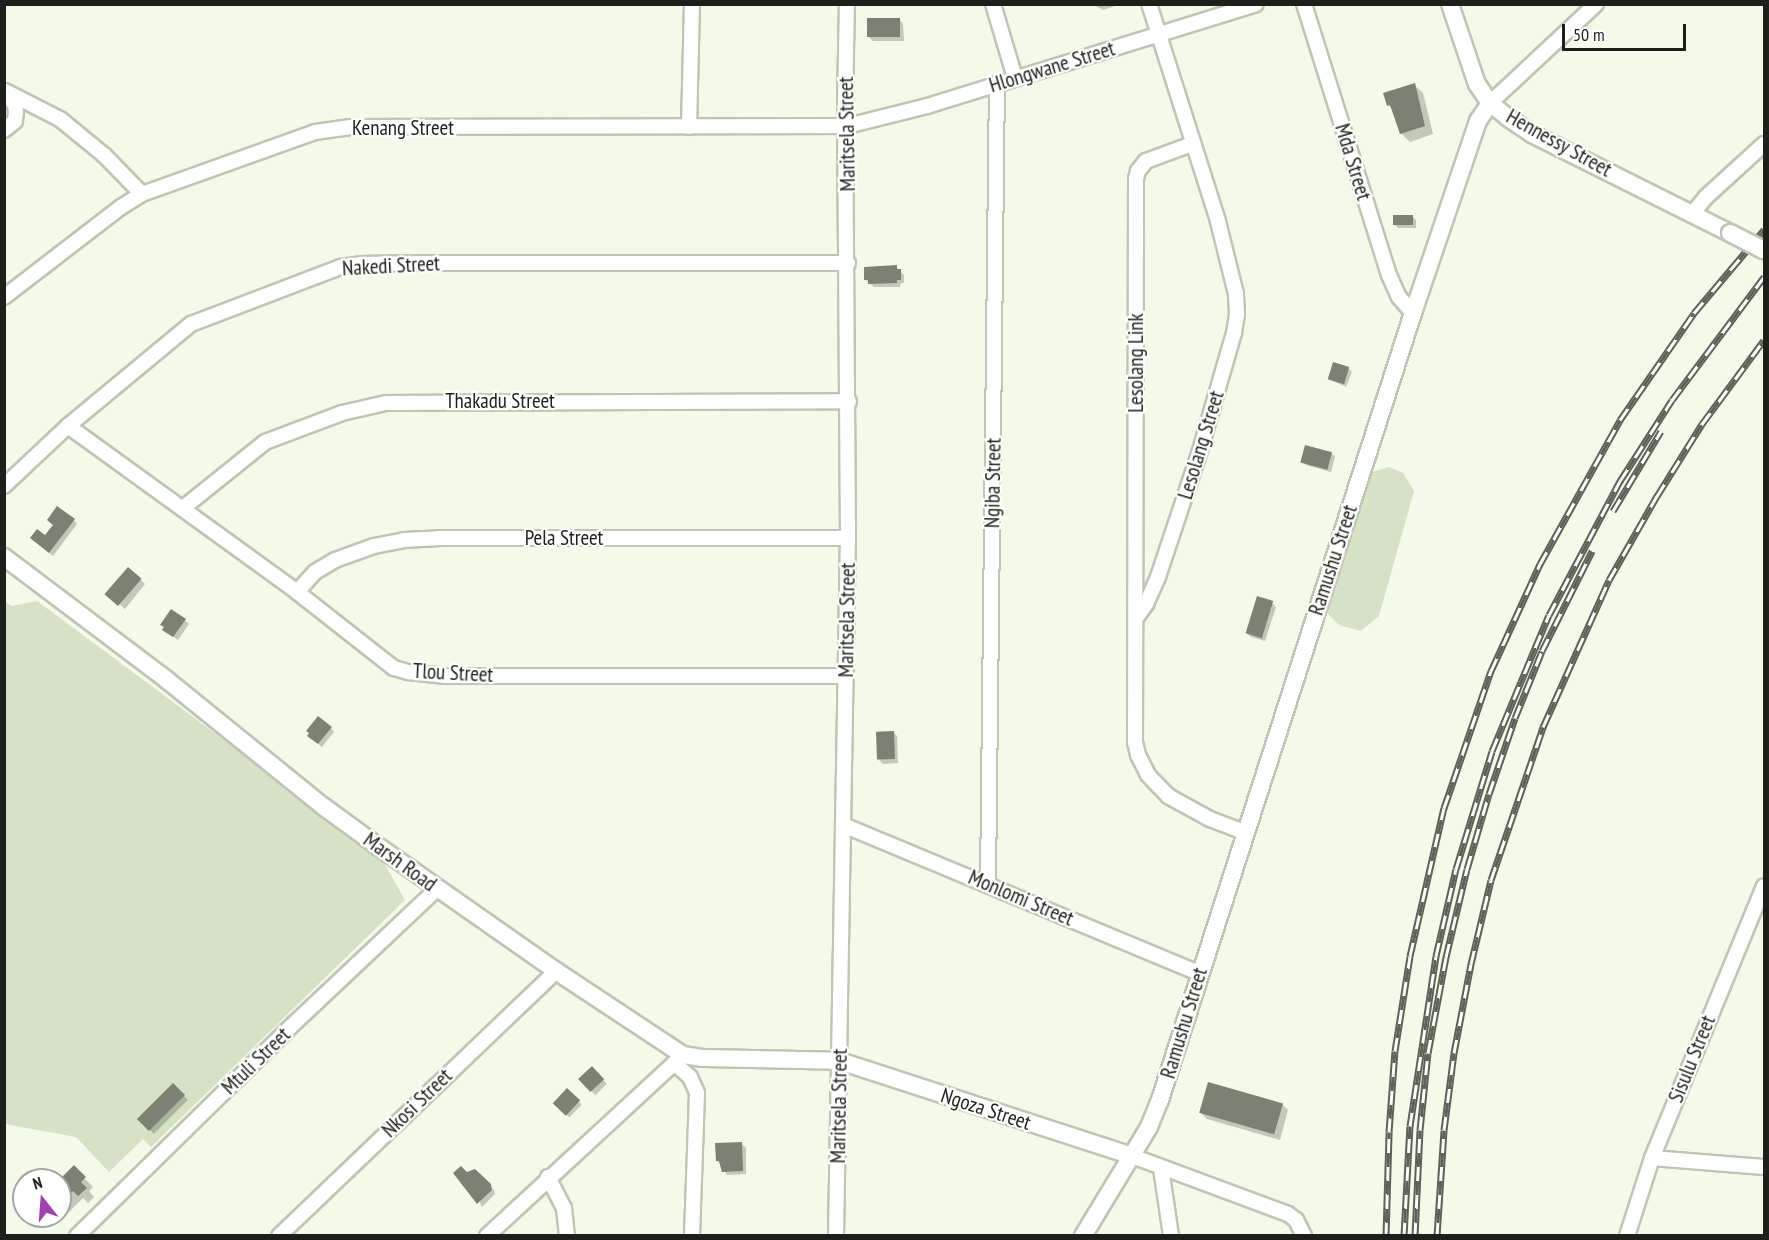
<!DOCTYPE html>
<style>
body{margin:0}
#map{position:relative;width:1769px;height:1240px;overflow:hidden;background:#f3fae9;font-family:"PT Sans Narrow",sans-serif}
div>[style]{position:absolute}
[style*='--x']{left:calc(var(--x)*1px);top:calc(var(--y)*1px);width:calc(var(--w)*1px);rotate:calc(var(--a)*1deg)}
.green>*{inset:0;background:#d6e1c6}
.shadow>*{inset:0;background:#0003;transform-origin:0 0}
.building>*{inset:0;background:#7c8273;transform-origin:0 0}
.roads{filter:drop-shadow(2px 0 #bfc5b5) drop-shadow(-2px 0 #bfc5b5) drop-shadow(0 2px #bfc5b5) drop-shadow(0 -2px #bfc5b5)}
.minor>*{height:14px;margin:-7px;padding:0 7px;transform-origin:7px;border-radius:7px;background:#fff}
.tertiary>*{height:16px;margin:-8px;padding:0 8px;transform-origin:8px;border-radius:8px;background:#fff}
.rail>*{height:7px;margin-top:-3.5px;transform-origin:0;background:repeating-linear-gradient(90deg,#fff 0 14px,#5d6158 0 28px);box-sizing:border-box;border-block:2px solid #5d6158}
.bridges{filter:drop-shadow(2px 0 #bfc5b5) drop-shadow(-2px 0 #bfc5b5) drop-shadow(0 2px #bfc5b5) drop-shadow(0 -2px #bfc5b5)}
.tertiary-bridge>*{height:16px;margin:-8px;padding:0 8px;transform-origin:8px;border-radius:8px;background:#fff}
span{translate:-50% -50%;white-space:nowrap;text-align:center;line-height:1.15;-webkit-text-stroke:4.5px #fff;paint-order:stroke}
.street-label{font-size:21px;color:#1d201a}
.frame{position:absolute;inset:0;border:6px solid #1d201a;pointer-events:none}
.north{position:absolute;left:12px;top:1168px;width:60px;height:60px;box-sizing:border-box;background:#fff;border:2px solid #a5a6a3;border-radius:50%;rotate:343deg;font-size:16px;font-weight:700;line-height:24px;text-align:center;color:#1d201a}
.north::after{content:'';display:block;margin:auto;width:21px;height:27px;background:#9e44af;clip-path:polygon(50% 0,100% 100%,50% 72%,0 100%)}
.scale{position:absolute;left:1562px;top:24px;width:124px;height:27px;box-sizing:border-box;border:3px solid #1d201a;border-top:0;padding-left:8px;font-size:18px;line-height:21px;white-space:nowrap;color:#1d201a;-webkit-text-stroke:4px #fff;paint-order:stroke}
</style>
<div id="map">
<div class="green">
<i style="clip-path:polygon(1389px 467px,1403px 473px,1414px 491px,1379px 616px,1361px 631px,1339px 625px,1327px 613px,1372px 472px)"></i>
<i style="clip-path:polygon(4px 601px,12px 606px,37px 601px,380px 856px,405px 900px,151px 1147px,143px 1139px,109px 1172px,76px 1137px,5px 1124px)"></i>
</div>
<div class="shadow">
<i style="clip-path:polygon(1092px 4px,1121px 4px,1103px 10px)"></i>
<i style="clip-path:polygon(900px 20px,903px 24px,904px 41px,873px 41px,869px 37px)"></i>
<i style="clip-path:polygon(1414px 85px,1423px 93px,1433px 134px,1410px 142px,1401px 133px,1394px 110px,1388px 105px)"></i>
<i style="clip-path:polygon(1412px 216px,1416px 220px,1416px 228px,1398px 228px,1394px 224px)"></i>
<i style="clip-path:polygon(896px 267px,904px 275px,904px 283px,901px 283px,900px 287px,874px 287px,866px 280px)"></i>
<i style="clip-path:polygon(1348px 368px,1352px 372px,1346px 387px,1329px 379px)"></i>
<i style="clip-path:polygon(1331px 453px,1335px 457px,1331px 472px,1306px 465px,1302px 461px)"></i>
<i style="clip-path:polygon(74px 520px,77px 524px,53px 556px,36px 542px)"></i>
<i style="clip-path:polygon(141px 580px,145px 584px,125px 609px,112px 598px)"></i>
<i style="clip-path:polygon(1272px 603px,1276px 607px,1265px 641px,1251px 637px,1247px 633px)"></i>
<i style="clip-path:polygon(185px 620px,189px 624px,178px 640px,168px 633px)"></i>
<i style="clip-path:polygon(331px 728px,334px 732px,322px 747px,313px 740px)"></i>
<i style="clip-path:polygon(893px 732px,897px 736px,898px 763px,883px 764px,879px 760px)"></i>
<i style="left:592px;top:1069px;width:21px;height:16px;rotate:45deg"></i>
<i style="left:173px;top:1085px;width:21px;height:48px;rotate:45deg"></i>
<i style="left:567px;top:1090px;width:21px;height:18px;rotate:45deg"></i>
<i style="clip-path:polygon(1282px 1104px,1288px 1110px,1280px 1140px,1207px 1119px,1201px 1113px)"></i>
<i style="clip-path:polygon(742px 1144px,746px 1148px,746px 1174px,727px 1175px,717px 1160px)"></i>
<i style="clip-path:polygon(74px 1168px,93px 1187px,89px 1191px,94px 1197px,88px 1203px,83px 1198px,63px 1218px,60px 1216px,60px 1181px)"></i>
<i style="clip-path:polygon(474px 1170px,494px 1190px,495px 1194px,482px 1207px,467px 1174px)"></i>
</div>
<div class="building">
<i style="left:900px;top:18px;width:19px;height:33px;rotate:90deg"></i>
<i style="clip-path:polygon(1415px 83px,1425px 126px,1400px 134px,1390px 105px,1387px 106px,1383px 93px)"></i>
<i style="left:1393px;top:215px;width:20px;height:10px"></i>
<i style="clip-path:polygon(897px 265px,897px 269px,901px 269px,901px 280px,897px 280px,897px 283px,868px 284px,868px 280px,864px 280px,864px 267px)"></i>
<i style="left:1333px;top:362px;width:17px;height:18px;rotate:17deg"></i>
<i style="left:1305px;top:445px;width:28px;height:18px;rotate:15deg"></i>
<i style="clip-path:polygon(57px 506px,75px 519px,49px 553px,30px 538px,37px 529px,45px 535px,53px 525px,47px 520px)"></i>
<i style="left:128px;top:567px;width:18px;height:36px;rotate:41deg"></i>
<i style="left:1257px;top:596px;width:17px;height:39px;rotate:17deg"></i>
<i style="clip-path:polygon(171px 609px,186px 619px,173px 637px,162px 630px,164px 627px,160px 625px)"></i>
<i style="clip-path:polygon(318px 716px,332px 727px,318px 744px,307px 736px,309px 733px,306px 731px)"></i>
<i style="left:894px;top:731px;width:28px;height:18px;rotate:88deg"></i>
<i style="left:592px;top:1066px;width:18px;height:19px;rotate:47deg"></i>
<i style="left:1208px;top:1082px;width:78px;height:32px;rotate:16deg"></i>
<i style="left:173px;top:1083px;width:17px;height:51px;rotate:45deg"></i>
<i style="left:567px;top:1088px;width:18px;height:21px;rotate:43deg"></i>
<i style="clip-path:polygon(742px 1142px,743px 1171px,722px 1172px,719px 1161px,716px 1161px,715px 1143px)"></i>
<i style="clip-path:polygon(74px 1165px,86px 1177px,81px 1182px,87px 1188px,78px 1196px,73px 1191px,60px 1203px,60px 1179px)"></i>
<i style="clip-path:polygon(461px 1166px,467px 1172px,475px 1169px,491px 1184px,492px 1190px,477px 1204px,453px 1173px)"></i>
</div>
<div class="roads">
<div class="minor">
<i style="--x:993;--y:4;--w:77;--a:73.4"></i>
<i style="--x:1304;--y:4;--w:284;--a:72.6"></i>
<i style="--x:1389;--y:275;--w:24;--a:66"></i>
<i style="--x:1399;--y:297;--w:21;--a:49"></i>
<i style="--x:5;--y:91;--w:62;--a:27"></i>
<i style="--x:60;--y:119;--w:57;--a:39.3"></i>
<i style="--x:104;--y:155;--w:54;--a:45.7"></i>
<i style="--x:1490;--y:103;--w:145;--a:-43"></i>
<i style="--x:689;--y:127;--w:123;--a:-88.6"></i>
<i style="--x:4;--y:130;--w:14;--a:-39"></i>
<i style="--x:15;--y:121;--w:9;--a:-84"></i>
<i style="--x:16;--y:112;--w:7;--a:-98"></i>
<i style="--x:15;--y:105;--w:16;--a:-128"></i>
<i style="--x:1192;--y:144;--w:49;--a:159.7"></i>
<i style="--x:1146;--y:161;--w:13;--a:129"></i>
<i style="--x:1138;--y:171;--w:8;--a:104"></i>
<i style="--x:1136;--y:179;--w:563;--a:90.1"></i>
<i style="--x:1135;--y:742;--w:13;--a:77"></i>
<i style="--x:1138;--y:755;--w:22;--a:63"></i>
<i style="--x:1148;--y:775;--w:29;--a:46"></i>
<i style="--x:1168;--y:796;--w:48;--a:28.7"></i>
<i style="--x:1210;--y:819;--w:36;--a:21"></i>
<i style="--x:1693;--y:213;--w:21;--a:-51"></i>
<i style="--x:1706;--y:197;--w:79;--a:-42.4"></i>
<i style="--x:4;--y:297;--w:148;--a:-37.6"></i>
<i style="--x:121;--y:207;--w:25;--a:-32"></i>
<i style="--x:142;--y:194;--w:184;--a:-19.7"></i>
<i style="--x:315;--y:132;--w:36;--a:-8"></i>
<i style="--x:351;--y:127;--w:496;--a:-0.1"></i>
<i style="--x:847;--y:126;--w:82;--a:-14"></i>
<i style="--x:927;--y:106;--w:344;--a:-17.2"></i>
<i style="--x:68;--y:426;--w:283;--a:35.9"></i>
<i style="--x:297;--y:592;--w:123;--a:38.1"></i>
<i style="--x:394;--y:668;--w:15;--a:16"></i>
<i style="--x:408;--y:672;--w:36;--a:6"></i>
<i style="--x:444;--y:676;--w:402;--a:0"></i>
<i style="--x:4;--y:486;--w:88;--a:-43.2"></i>
<i style="--x:68;--y:426;--w:160;--a:-39.7"></i>
<i style="--x:191;--y:324;--w:160;--a:-20.9"></i>
<i style="--x:340;--y:267;--w:21;--a:-8"></i>
<i style="--x:361;--y:264;--w:60;--a:-1"></i>
<i style="--x:421;--y:263;--w:427;--a:0"></i>
<i style="--x:183;--y:508;--w:105;--a:-38.8"></i>
<i style="--x:265;--y:442;--w:82;--a:-20.6"></i>
<i style="--x:342;--y:413;--w:45;--a:-12.8"></i>
<i style="--x:386;--y:403;--w:463;--a:-0.2"></i>
<i style="--x:297;--y:592;--w:27;--a:-48"></i>
<i style="--x:315;--y:572;--w:23;--a:-31"></i>
<i style="--x:335;--y:560;--w:41;--a:-19.7"></i>
<i style="--x:374;--y:546;--w:31;--a:-11"></i>
<i style="--x:404;--y:540;--w:36;--a:-3"></i>
<i style="--x:440;--y:538;--w:408;--a:0"></i>
<i style="--x:1136;--y:618;--w:17;--a:-54"></i>
<i style="--x:1146;--y:604;--w:30;--a:-66"></i>
<i style="--x:1158;--y:577;--w:130;--a:-71.6"></i>
<i style="--x:1199;--y:454;--w:126;--a:-73.9"></i>
<i style="--x:1234;--y:333;--w:19;--a:-81"></i>
<i style="--x:1237;--y:314;--w:20;--a:-93"></i>
<i style="--x:1236;--y:294;--w:75;--a:-103.9"></i>
<i style="--x:1218;--y:221;--w:228;--a:-107.6"></i>
<i style="--x:843;--y:825;--w:386;--a:22.6"></i>
<i style="--x:988;--y:884;--w:801;--a:-89.36"></i>
<i style="--x:674;--y:1063;--w:21;--a:41"></i>
<i style="--x:690;--y:1077;--w:17;--a:66"></i>
<i style="--x:697;--y:1093;--w:143;--a:92"></i>
<i style="--x:1132;--y:1156;--w:166;--a:20.4"></i>
<i style="--x:1288;--y:1214;--w:10;--a:37"></i>
<i style="--x:1296;--y:1220;--w:18;--a:63"></i>
<i style="--x:1652;--y:1158;--w:112;--a:4.6"></i>
<i style="--x:1161;--y:1168;--w:69;--a:81.6"></i>
<i style="--x:548;--y:1177;--w:35;--a:63"></i>
<i style="--x:564;--y:1208;--w:28;--a:84"></i>
<i style="--x:77;--y:1236;--w:290;--a:-44.4"></i>
<i style="--x:284;--y:1033;--w:210;--a:-43.3"></i>
<i style="--x:279;--y:1236;--w:383;--a:-43.7"></i>
<i style="--x:487;--y:1236;--w:267;--a:-42.7"></i>
<i style="--x:836;--y:1236;--w:698;--a:-89.02"></i>
<i style="--x:848;--y:538;--w:434;--a:-90.4"></i>
<i style="--x:845;--y:104;--w:100;--a:-88.9"></i>
<i style="--x:1627;--y:1236;--w:82;--a:-72.2"></i>
<i style="--x:1652;--y:1158;--w:294;--a:-67.6"></i>
</div>
<div class="tertiary">
<i style="--x:1450;--y:4;--w:84;--a:71.4"></i>
<i style="--x:1477;--y:84;--w:23;--a:56"></i>
<i style="--x:1490;--y:103;--w:22;--a:39"></i>
<i style="--x:1507;--y:117;--w:30;--a:34"></i>
<i style="--x:1532;--y:134;--w:221;--a:26.6"></i>
<i style="--x:4;--y:557;--w:204;--a:37"></i>
<i style="--x:167;--y:680;--w:202;--a:39"></i>
<i style="--x:324;--y:807;--w:68;--a:36"></i>
<i style="--x:379;--y:847;--w:216;--a:35"></i>
<i style="--x:556;--y:971;--w:152;--a:33.5"></i>
<i style="--x:683;--y:1055;--w:19;--a:9"></i>
<i style="--x:702;--y:1058;--w:138;--a:1.2"></i>
<i style="--x:840;--y:1061;--w:307;--a:18"></i>
<i style="--x:1083;--y:1236;--w:127;--a:-58.8"></i>
<i style="--x:1149;--y:1127;--w:29;--a:-68"></i>
<i style="--x:1160;--y:1100;--w:827;--a:-72.18"></i>
<i style="--x:1413;--y:313;--w:203;--a:-71.3"></i>
<i style="--x:1478;--y:121;--w:22;--a:-56"></i>
</div>
</div>
<div class="rail">
<i style="--x:1613;--y:511;--w:93;--a:-59"></i>
<i style="--x:1386;--y:1236;--w:104;--a:-88.3"></i>
<i style="--x:1389;--y:1132;--w:81;--a:-85.8"></i>
<i style="--x:1395;--y:1051;--w:96;--a:-81"></i>
<i style="--x:1410;--y:956;--w:152;--a:-77.1"></i>
<i style="--x:1444;--y:808;--w:145;--a:-71.1"></i>
<i style="--x:1491;--y:671;--w:118;--a:-65.4"></i>
<i style="--x:1540;--y:564;--w:165;--a:-60.9"></i>
<i style="--x:1620;--y:420;--w:130;--a:-55.3"></i>
<i style="--x:1694;--y:313;--w:109;--a:-49.9"></i>
<i style="--x:1404;--y:1236;--w:110;--a:-86.9"></i>
<i style="--x:1410;--y:1126;--w:172;--a:-81.3"></i>
<i style="--x:1436;--y:956;--w:89;--a:-77.1"></i>
<i style="--x:1456;--y:869;--w:123;--a:-73"></i>
<i style="--x:1492;--y:751;--w:147;--a:-67.3"></i>
<i style="--x:1549;--y:615;--w:152;--a:-62.1"></i>
<i style="--x:1620;--y:481;--w:96;--a:-57.3"></i>
<i style="--x:1672;--y:400;--w:154;--a:-53.2"></i>
<i style="--x:1415;--y:1236;--w:106;--a:-87.3"></i>
<i style="--x:1420;--y:1130;--w:77;--a:-84.1"></i>
<i style="--x:1428;--y:1053;--w:98;--a:-79.4"></i>
<i style="--x:1446;--y:957;--w:90;--a:-76.6"></i>
<i style="--x:1467;--y:869;--w:78;--a:-73.7"></i>
<i style="--x:1489;--y:794;--w:80;--a:-71.1"></i>
<i style="--x:1515;--y:718;--w:72;--a:-68.1"></i>
<i style="--x:1542;--y:651;--w:112;--a:-63.4"></i>
<i style="--x:1437;--y:1236;--w:106;--a:-86.2"></i>
<i style="--x:1444;--y:1130;--w:78;--a:-82.6"></i>
<i style="--x:1454;--y:1053;--w:91;--a:-79.2"></i>
<i style="--x:1471;--y:964;--w:86;--a:-76.6"></i>
<i style="--x:1491;--y:880;--w:162;--a:-71.2"></i>
<i style="--x:1543;--y:727;--w:161;--a:-65.8"></i>
<i style="--x:1609;--y:580;--w:97;--a:-60.3"></i>
<i style="--x:1657;--y:496;--w:85;--a:-58"></i>
<i style="--x:1702;--y:424;--w:104;--a:-53.6"></i>
</div>
<div class="bridges">
<div class="tertiary-bridge">
<i style="--x:1730;--y:233;--w:38;--a:27"></i>
</div>
</div>
<div class="street-label">
<span style="left:1052px;top:67px;rotate:-17deg">Hlongwane Street</span>
<span style="left:403px;top:128px">Kenang Street</span>
<span style="left:847px;top:134px;rotate:-91deg">Maritsela Street</span>
<span style="left:1559px;top:143px;rotate:29deg">Hennessy Street</span>
<span style="left:1353px;top:162px;rotate:73deg">Mda Street</span>
<span style="left:391px;top:266px;rotate:-3deg">Nakedi Street</span>
<span style="left:1136px;top:363px;rotate:-90deg">Lesolang Link</span>
<span style="left:500px;top:401px">Thakadu Street</span>
<span style="left:1201px;top:445px;rotate:-73deg">Lesolang Street</span>
<span style="left:993px;top:483px;rotate:-89deg">Ngiba Street</span>
<span style="left:564px;top:538px">Pela Street</span>
<span style="left:1333px;top:560px;rotate:-72deg">Ramushu Street</span>
<span style="left:847px;top:620px;rotate:-89deg">Maritsela Street</span>
<span style="left:453px;top:673px;rotate:3deg">Tlou Street</span>
<span style="left:400px;top:862px;rotate:36deg">Marsh Road</span>
<span style="left:1021px;top:898px;rotate:23deg">Monlomi Street</span>
<span style="left:1184px;top:1023px;rotate:-73deg">Ramushu Street</span>
<span style="left:1692px;top:1059px;rotate:-68deg">Sisulu Street</span>
<span style="left:256px;top:1061px;rotate:-44deg">Mtuli Street</span>
<span style="left:417px;top:1103px;rotate:-44deg">Nkosi Street</span>
<span style="left:839px;top:1106px;rotate:-89deg">Maritsela Street</span>
<span style="left:986px;top:1109px;rotate:18deg">Ngoza Street</span>
</div>
<div class="frame"></div>
<div class="north">N</div>
<div class="scale">50 m</div>
</div>
